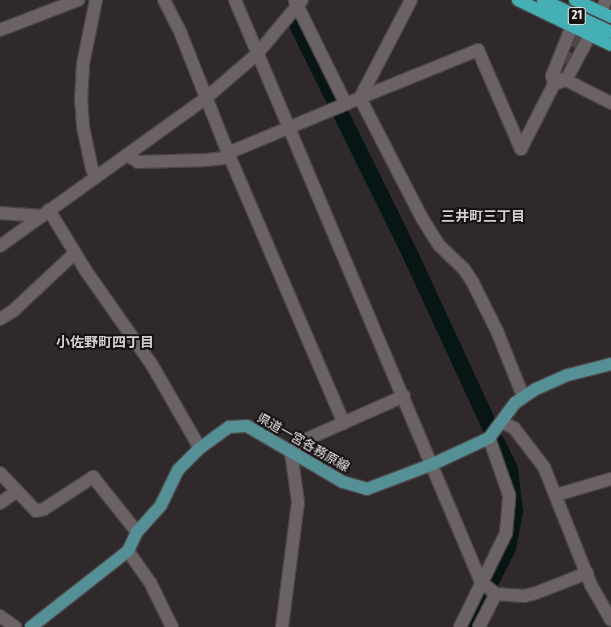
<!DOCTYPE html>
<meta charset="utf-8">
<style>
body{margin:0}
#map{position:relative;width:611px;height:627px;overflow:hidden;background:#30292b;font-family:"Fira Sans Condensed","Noto Sans JP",sans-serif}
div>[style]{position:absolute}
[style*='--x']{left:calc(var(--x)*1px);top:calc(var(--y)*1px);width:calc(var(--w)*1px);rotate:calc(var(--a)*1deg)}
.river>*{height:16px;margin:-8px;padding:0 8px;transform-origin:8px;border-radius:8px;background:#071515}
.minor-tunnel>*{height:12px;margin-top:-6px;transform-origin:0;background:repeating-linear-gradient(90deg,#4d4648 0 12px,transparent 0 18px)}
.roads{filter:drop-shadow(1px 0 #4c4648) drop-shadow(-1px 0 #4c4648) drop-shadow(0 1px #4c4648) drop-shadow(0 -1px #4c4648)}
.minor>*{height:12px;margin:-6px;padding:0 6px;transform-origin:6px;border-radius:6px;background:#6b6266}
.major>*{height:12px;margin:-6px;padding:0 6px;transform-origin:6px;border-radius:6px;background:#549095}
.highway>*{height:12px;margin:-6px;padding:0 6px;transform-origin:6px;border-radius:6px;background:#44afb4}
span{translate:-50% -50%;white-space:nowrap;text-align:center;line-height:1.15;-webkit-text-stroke:4px #161214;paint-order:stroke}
.shield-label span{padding:1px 3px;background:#161214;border:1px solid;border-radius:3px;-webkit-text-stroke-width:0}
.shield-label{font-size:12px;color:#f1ecee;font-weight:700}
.street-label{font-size:13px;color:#f1ecee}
.neighbourhood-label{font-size:14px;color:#d5cccf;font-weight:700}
</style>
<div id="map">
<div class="river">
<i style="--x:298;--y:27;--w:255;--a:63.7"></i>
<i style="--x:411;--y:256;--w:191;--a:65.2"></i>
<i style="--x:468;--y:627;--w:89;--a:-63.1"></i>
<i style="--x:508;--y:548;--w:38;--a:-79"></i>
<i style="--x:515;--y:511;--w:42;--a:-96.8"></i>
<i style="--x:510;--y:469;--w:30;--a:-116"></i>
</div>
<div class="minor-tunnel">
<i style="--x:565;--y:63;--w:70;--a:-63.8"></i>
</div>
<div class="roads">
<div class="minor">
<i style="--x:96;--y:0;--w:65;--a:101.5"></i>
<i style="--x:83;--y:64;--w:33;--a:93"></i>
<i style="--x:81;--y:97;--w:30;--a:86"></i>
<i style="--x:83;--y:127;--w:43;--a:77.9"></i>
<i style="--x:92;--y:169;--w:8;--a:60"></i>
<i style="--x:164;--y:0;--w:38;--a:63"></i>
<i style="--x:181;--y:34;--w:128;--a:68.4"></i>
<i style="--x:228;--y:153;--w:294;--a:66.8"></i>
<i style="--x:235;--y:0;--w:632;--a:67.09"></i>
<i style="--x:481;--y:582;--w:19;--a:39"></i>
<i style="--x:496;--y:594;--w:28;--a:4"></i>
<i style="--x:524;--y:596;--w:12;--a:-14"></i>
<i style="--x:536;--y:593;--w:55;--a:-21.4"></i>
<i style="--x:295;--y:1;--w:115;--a:63.7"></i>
<i style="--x:604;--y:5;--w:5;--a:-68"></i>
<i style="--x:572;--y:26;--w:54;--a:111.8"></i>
<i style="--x:552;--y:76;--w:8;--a:76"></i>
<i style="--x:554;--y:84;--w:13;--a:-18"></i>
<i style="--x:566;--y:80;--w:51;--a:-61.9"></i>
<i style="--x:0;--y:30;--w:84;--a:-21"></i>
<i style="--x:566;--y:80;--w:51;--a:27.1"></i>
<i style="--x:521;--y:149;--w:108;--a:-113.5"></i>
<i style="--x:478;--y:50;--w:127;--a:157.9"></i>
<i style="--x:360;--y:98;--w:135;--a:62.7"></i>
<i style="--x:422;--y:218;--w:32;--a:58"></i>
<i style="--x:439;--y:245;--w:35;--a:44"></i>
<i style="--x:464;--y:269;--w:17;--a:57"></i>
<i style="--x:473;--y:283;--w:54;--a:63.4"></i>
<i style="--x:497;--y:331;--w:70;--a:68.2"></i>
<i style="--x:521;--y:149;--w:80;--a:-63.1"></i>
<i style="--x:228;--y:153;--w:143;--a:-22.6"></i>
<i style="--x:360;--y:98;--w:110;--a:-62.5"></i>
<i style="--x:127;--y:155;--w:13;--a:32"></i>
<i style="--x:138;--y:162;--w:69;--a:-1.7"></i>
<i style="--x:207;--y:160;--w:23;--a:-7"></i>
<i style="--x:49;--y:210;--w:71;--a:58.8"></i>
<i style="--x:86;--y:271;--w:115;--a:54.9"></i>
<i style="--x:152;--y:365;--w:96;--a:60"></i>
<i style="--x:0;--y:213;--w:42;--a:4.1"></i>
<i style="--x:0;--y:246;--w:254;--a:-35.7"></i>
<i style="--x:206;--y:98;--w:67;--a:-40.8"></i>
<i style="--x:257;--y:54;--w:70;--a:-50.2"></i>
<i style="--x:0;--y:319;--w:15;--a:-32"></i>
<i style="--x:13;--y:311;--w:85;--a:-43.1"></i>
<i style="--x:503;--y:423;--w:12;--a:24"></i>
<i style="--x:514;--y:428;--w:49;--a:52.4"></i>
<i style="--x:544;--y:467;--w:127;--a:68.3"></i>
<i style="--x:591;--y:585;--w:40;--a:60.3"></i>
<i style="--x:0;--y:473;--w:52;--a:46.5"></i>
<i style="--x:36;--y:511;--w:8;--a:-14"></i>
<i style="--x:44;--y:509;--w:59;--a:-33.1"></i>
<i style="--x:93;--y:477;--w:70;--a:51.3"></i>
<i style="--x:556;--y:495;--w:57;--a:-16.2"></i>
<i style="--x:0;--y:503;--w:21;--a:-35"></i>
<i style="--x:128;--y:551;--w:38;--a:55"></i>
<i style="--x:150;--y:582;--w:50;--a:63.9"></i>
<i style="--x:0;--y:616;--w:19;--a:36"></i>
<i style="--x:282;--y:627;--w:126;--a:-82.7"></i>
<i style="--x:298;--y:502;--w:50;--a:-98"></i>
<i style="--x:291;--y:452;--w:11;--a:-52"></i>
<i style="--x:298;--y:443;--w:116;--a:-23.9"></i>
<i style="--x:460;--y:627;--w:105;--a:-63.9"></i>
<i style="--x:506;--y:533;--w:38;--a:-85"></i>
<i style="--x:509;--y:495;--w:60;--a:-109.3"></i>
<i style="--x:479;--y:627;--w:37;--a:-63"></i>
</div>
<div class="major">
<i style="--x:31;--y:627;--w:123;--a:-38.1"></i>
<i style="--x:128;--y:551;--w:21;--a:-65"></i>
<i style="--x:137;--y:532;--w:36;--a:-48"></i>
<i style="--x:161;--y:505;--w:39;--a:-64"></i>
<i style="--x:178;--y:470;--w:31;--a:-45"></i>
<i style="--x:200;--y:448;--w:36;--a:-36"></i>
<i style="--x:229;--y:427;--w:18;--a:-3"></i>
<i style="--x:247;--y:426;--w:111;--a:30.3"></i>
<i style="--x:343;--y:482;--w:25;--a:16"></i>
<i style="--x:367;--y:489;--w:71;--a:-20.7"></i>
<i style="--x:433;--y:464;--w:62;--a:-24.9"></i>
<i style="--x:489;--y:438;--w:44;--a:-53.4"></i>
<i style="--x:515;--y:403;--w:25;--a:-34"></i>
<i style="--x:536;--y:389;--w:35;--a:-24"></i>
<i style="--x:568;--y:375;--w:44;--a:-14.3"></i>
</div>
<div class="highway">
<i style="--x:518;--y:0;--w:103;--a:25.8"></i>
<i style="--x:543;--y:0;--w:75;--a:25.2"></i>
<i style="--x:575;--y:0;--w:40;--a:25"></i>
</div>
</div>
<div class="shield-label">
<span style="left:577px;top:16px">21</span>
</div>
<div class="street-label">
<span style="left:303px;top:443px;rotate:30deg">県道一宮各務原線</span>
</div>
<div class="neighbourhood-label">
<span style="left:483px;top:217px">三井町三丁目</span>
<span style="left:105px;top:343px">小佐野町四丁目</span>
</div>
</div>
